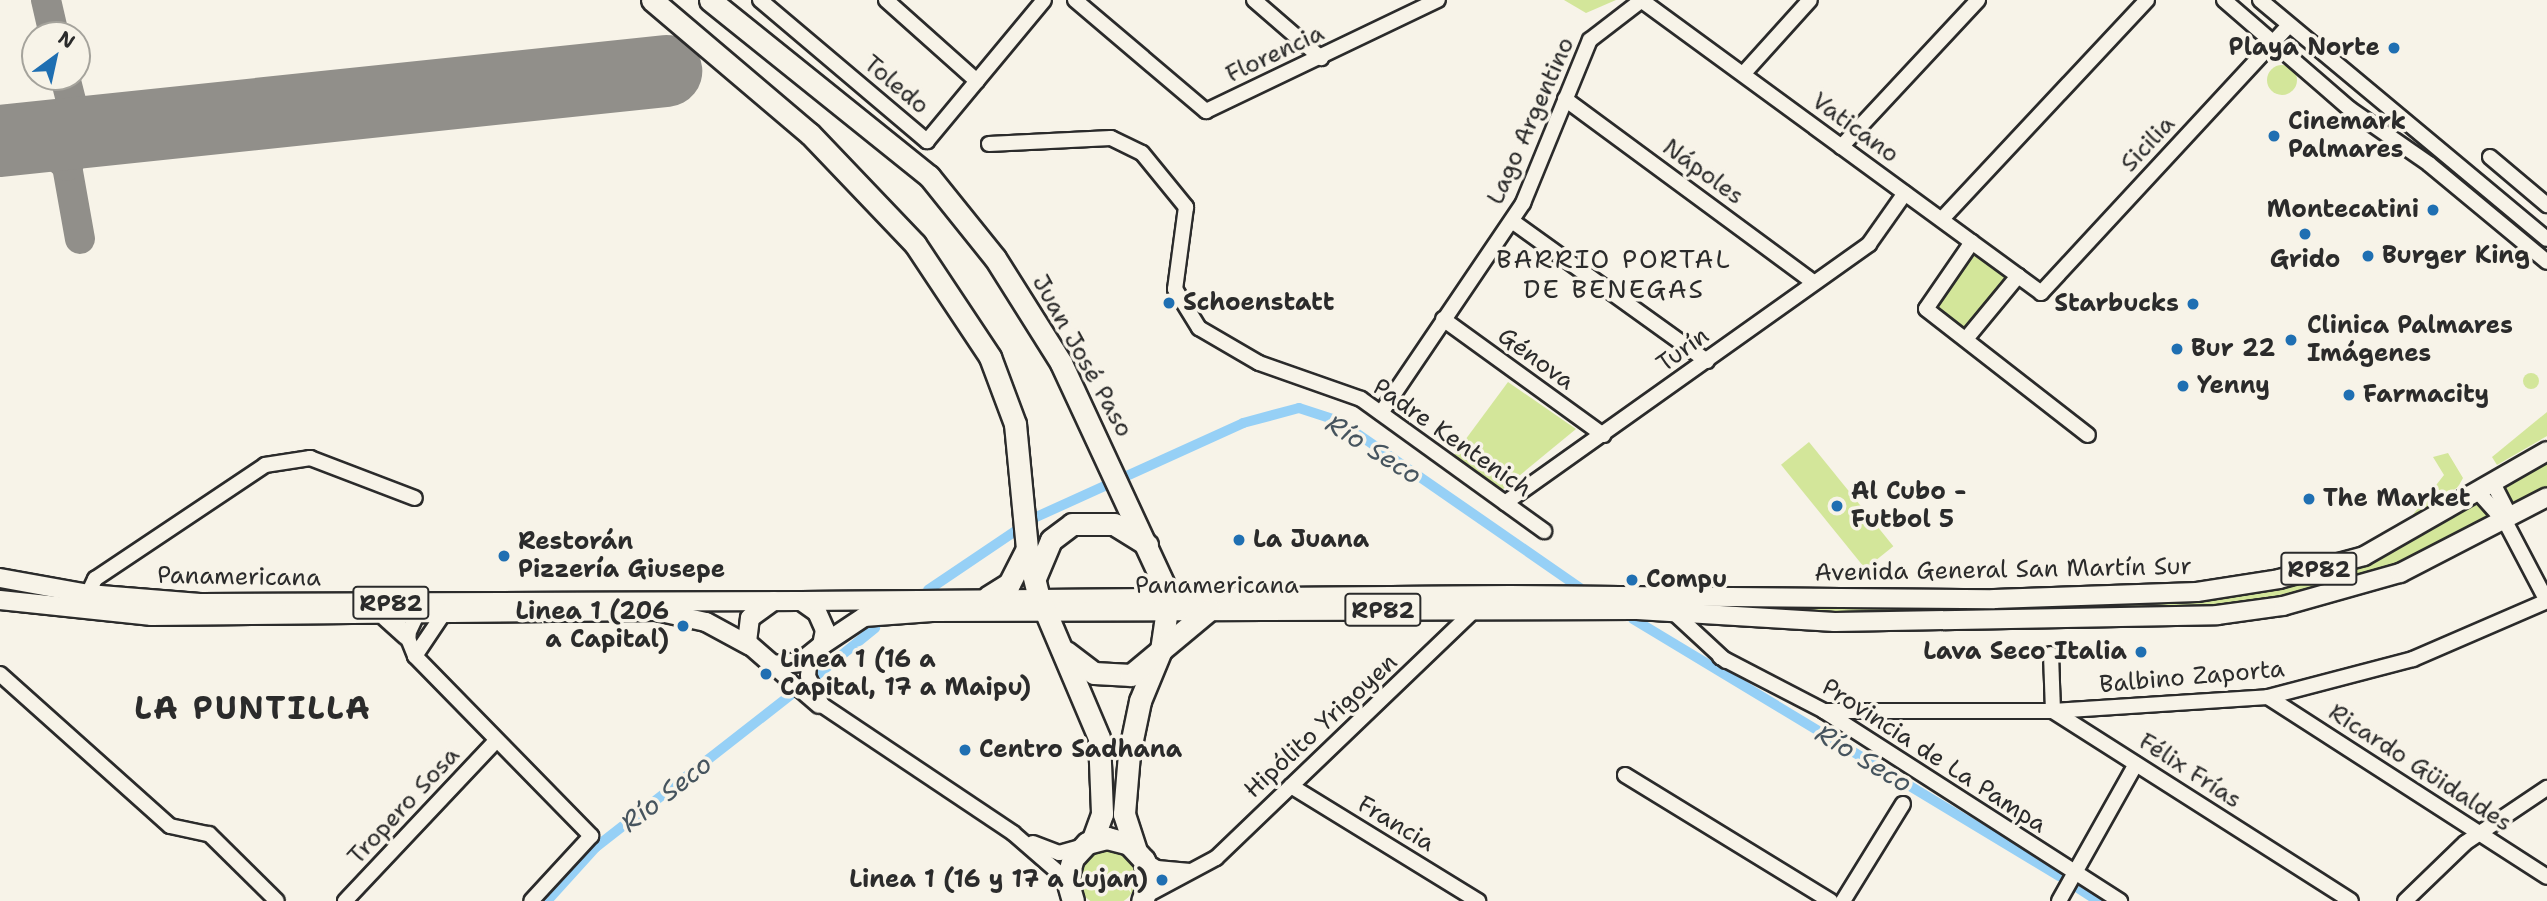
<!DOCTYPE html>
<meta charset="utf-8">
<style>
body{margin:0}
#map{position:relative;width:2547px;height:901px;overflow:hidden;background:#f7f3e8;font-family:"Shantell Sans",sans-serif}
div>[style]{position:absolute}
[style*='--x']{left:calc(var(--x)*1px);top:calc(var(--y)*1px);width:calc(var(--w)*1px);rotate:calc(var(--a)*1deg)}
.green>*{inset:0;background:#d3e69a;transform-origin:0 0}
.round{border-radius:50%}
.canal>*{height:10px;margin:-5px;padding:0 5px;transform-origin:5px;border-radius:5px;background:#96d0f6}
.taxiway>*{height:30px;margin:-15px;padding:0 15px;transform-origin:15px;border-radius:15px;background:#918f8a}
.runway>*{height:72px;margin:-36px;padding:0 36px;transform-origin:36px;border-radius:36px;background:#918f8a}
.roads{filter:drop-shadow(2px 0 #2b2b2b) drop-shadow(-2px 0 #2b2b2b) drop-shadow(0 2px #2b2b2b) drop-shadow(0 -2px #2b2b2b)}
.minor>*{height:14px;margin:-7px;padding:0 7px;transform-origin:7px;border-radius:7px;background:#f7f3e8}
.major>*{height:18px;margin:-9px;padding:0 9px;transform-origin:9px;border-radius:9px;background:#f7f3e8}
.highway>*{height:21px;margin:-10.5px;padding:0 10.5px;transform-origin:10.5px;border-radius:10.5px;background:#f7f3e8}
.dots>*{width:19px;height:19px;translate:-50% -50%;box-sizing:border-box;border:4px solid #f7f3e8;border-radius:50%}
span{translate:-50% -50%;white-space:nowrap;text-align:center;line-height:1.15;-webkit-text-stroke:7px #f7f3e8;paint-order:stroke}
.shield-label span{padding:2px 5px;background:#f7f3e8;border:2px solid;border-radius:5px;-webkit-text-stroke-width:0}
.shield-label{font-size:23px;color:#2b2b2b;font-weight:700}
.poi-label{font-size:24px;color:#2b2b2b;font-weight:700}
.right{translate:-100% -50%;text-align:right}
.left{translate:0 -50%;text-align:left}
.street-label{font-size:24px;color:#2b2b2b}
.neighbourhood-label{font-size:26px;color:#2b2b2b;letter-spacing:2px}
.water-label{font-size:26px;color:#46545e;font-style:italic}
.district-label{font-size:32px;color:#2b2b2b;font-weight:700;letter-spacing:2px}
.north{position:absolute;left:21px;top:21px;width:70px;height:70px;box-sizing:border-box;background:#f7f3e8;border:2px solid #a5a39c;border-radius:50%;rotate:33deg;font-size:19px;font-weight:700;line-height:28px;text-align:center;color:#2b2b2b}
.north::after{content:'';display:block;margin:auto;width:24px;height:32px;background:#1f6fb2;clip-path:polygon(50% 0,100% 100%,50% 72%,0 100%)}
</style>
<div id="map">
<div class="green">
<i style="clip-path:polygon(1564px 0,1616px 0,1586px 13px)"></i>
<i class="round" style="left:2267px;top:65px;width:30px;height:30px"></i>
<i style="left:1972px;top:242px;width:57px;height:77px;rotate:36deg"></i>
<i class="round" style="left:2523px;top:373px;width:16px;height:16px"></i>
<i style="clip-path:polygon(1508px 382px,1576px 429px,1502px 490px,1454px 455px)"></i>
<i style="clip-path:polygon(2547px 412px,2547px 436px,2497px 465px,2492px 457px)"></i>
<i style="left:1809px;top:442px;width:134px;height:36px;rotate:51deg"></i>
<i style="clip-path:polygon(2448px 453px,2463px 478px,2458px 487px,2404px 526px,2444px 475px,2433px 457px)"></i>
<i style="clip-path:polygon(2547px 463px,2547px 491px,2412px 563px,2235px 606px,1985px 616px,958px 603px,1955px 607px,2193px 601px,2287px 586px,2369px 559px)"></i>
<i class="round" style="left:1077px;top:846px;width:60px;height:60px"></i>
</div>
<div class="canal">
<i style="--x:1034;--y:518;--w:230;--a:-24.4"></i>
<i style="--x:1243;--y:423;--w:58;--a:-15"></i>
<i style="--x:1299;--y:408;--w:42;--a:18"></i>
<i style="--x:1339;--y:421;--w:293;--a:34.7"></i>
<i style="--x:928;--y:590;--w:107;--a:-34"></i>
<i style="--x:1633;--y:619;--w:498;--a:31.1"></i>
<i style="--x:817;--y:675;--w:75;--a:-39"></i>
<i style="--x:2075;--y:886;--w:27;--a:33"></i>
<i style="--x:547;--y:901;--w:73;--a:-47.8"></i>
<i style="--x:596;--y:847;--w:250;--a:-38"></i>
</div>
<div class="taxiway">
<i style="--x:46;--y:0;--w:36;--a:77"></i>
<i style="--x:65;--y:77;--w:57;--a:75.7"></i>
<i style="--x:34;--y:137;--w:44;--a:41.3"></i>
<i style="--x:67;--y:166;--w:74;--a:79.9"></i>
<i style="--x:67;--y:166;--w:28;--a:-58"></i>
<i style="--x:82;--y:142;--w:36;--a:-23"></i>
</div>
<div class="runway">
<i style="--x:0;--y:141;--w:670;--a:-6"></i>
</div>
<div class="roads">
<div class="minor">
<i style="--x:760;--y:0;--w:219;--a:40.2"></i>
<i style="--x:927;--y:141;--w:183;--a:-50.3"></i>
<i style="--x:886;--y:0;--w:122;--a:41.7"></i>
<i style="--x:1075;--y:0;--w:172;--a:40.3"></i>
<i style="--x:1206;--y:111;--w:257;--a:-25.6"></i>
<i style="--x:1254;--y:0;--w:89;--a:40.9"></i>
<i style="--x:1641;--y:0;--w:496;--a:36.2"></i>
<i style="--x:2041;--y:293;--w:365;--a:-47.2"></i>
<i style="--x:2224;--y:0;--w:167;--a:40.9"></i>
<i style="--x:2350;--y:109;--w:96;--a:34.8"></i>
<i style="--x:2429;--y:164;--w:153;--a:39.7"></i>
<i style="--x:2260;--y:0;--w:373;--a:39.8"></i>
<i style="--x:1744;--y:73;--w:98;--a:-47.9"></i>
<i style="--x:1565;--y:99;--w:308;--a:36.4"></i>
<i style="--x:989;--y:144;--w:122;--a:-2.8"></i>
<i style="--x:1111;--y:138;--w:34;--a:26"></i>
<i style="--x:1142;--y:153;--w:70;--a:50.8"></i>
<i style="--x:1186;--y:207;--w:83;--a:97.6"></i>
<i style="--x:1175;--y:289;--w:46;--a:58.4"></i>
<i style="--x:1199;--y:328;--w:69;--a:30.3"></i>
<i style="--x:1259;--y:363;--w:108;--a:19.4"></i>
<i style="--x:1361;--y:399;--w:226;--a:35.8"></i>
<i style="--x:1841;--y:147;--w:201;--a:-47"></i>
<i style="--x:2490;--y:157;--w:75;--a:40.1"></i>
<i style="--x:1942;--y:219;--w:300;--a:-46.9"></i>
<i style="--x:1512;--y:221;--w:240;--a:35.7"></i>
<i style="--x:1972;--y:242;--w:81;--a:124.5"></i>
<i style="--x:1926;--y:309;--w:205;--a:37.9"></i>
<i style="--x:1443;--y:319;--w:198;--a:35.9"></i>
<i style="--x:1966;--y:339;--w:82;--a:-50.5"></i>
<i style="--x:1381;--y:413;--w:254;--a:-55.9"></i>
<i style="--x:1523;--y:203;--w:176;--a:-67.7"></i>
<i style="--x:1590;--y:40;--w:66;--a:-37.6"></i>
<i style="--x:2493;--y:483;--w:34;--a:63"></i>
<i style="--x:2508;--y:513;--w:10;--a:101"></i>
<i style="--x:2479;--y:493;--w:40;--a:48"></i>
<i style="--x:2506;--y:523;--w:88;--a:62.3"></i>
<i style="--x:1505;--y:503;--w:447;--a:-35.4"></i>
<i style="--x:1869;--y:244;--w:62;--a:-54.8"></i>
<i style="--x:88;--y:594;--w:17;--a:-65"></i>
<i style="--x:95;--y:579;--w:205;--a:-33.8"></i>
<i style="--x:265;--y:465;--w:46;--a:-8.8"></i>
<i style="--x:310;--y:458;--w:112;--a:20.9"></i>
<i style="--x:420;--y:608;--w:31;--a:115"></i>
<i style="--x:407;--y:636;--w:22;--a:68"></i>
<i style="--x:415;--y:656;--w:252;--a:45.6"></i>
<i style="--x:591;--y:836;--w:88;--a:132.7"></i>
<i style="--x:1673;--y:612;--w:72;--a:42.8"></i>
<i style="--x:2051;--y:654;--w:57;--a:88"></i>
<i style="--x:2053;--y:711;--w:353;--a:32.5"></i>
<i style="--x:415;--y:656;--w:48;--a:-56"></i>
<i style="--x:810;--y:657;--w:19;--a:96"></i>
<i style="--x:808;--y:676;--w:32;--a:64"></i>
<i style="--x:822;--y:705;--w:230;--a:33.8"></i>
<i style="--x:1013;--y:833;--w:72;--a:41"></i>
<i style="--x:1720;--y:657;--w:117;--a:27.4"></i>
<i style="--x:1824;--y:711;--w:352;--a:32.7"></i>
<i style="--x:768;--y:662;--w:67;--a:40.8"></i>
<i style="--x:0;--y:674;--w:228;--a:41.8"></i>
<i style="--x:170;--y:826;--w:40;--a:12"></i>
<i style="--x:209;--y:834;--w:95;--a:44.6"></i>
<i style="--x:2268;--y:697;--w:332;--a:32.8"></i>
<i style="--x:1824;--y:711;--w:229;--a:0"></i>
<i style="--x:2053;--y:711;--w:215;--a:-3.7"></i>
<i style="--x:2268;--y:697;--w:150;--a:-14.7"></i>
<i style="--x:2413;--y:659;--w:146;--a:-23.4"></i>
<i style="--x:1625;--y:775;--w:241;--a:31.5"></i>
<i style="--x:1291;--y:786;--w:220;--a:31.6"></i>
<i style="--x:1033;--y:843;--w:28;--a:21"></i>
<i style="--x:1059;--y:853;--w:25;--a:-16"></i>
<i style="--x:1144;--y:860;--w:15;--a:32"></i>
<i style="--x:1157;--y:868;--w:33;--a:5"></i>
<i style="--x:1145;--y:896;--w:81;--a:-28.2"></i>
<i style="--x:1216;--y:858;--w:359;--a:-43.8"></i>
<i style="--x:345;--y:901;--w:220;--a:-46.7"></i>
<i style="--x:1843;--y:901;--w:114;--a:-58.3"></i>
<i style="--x:2059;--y:901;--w:157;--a:-60.7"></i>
<i style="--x:2405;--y:901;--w:83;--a:-44"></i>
<i style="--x:2465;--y:843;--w:99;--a:-33.9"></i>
</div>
<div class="major">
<i style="--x:0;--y:578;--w:89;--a:10.3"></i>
<i style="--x:88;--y:594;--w:112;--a:4.6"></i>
<i style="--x:200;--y:603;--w:601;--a:-0.19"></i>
<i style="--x:801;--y:601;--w:19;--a:35"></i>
<i style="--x:817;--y:612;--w:20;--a:66"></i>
<i style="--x:825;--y:630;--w:15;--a:101"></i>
<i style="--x:822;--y:645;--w:27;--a:141"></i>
<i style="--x:801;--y:662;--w:28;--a:174"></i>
<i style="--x:773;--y:665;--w:35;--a:-139"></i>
<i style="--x:747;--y:642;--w:24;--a:-83"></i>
<i style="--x:750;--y:618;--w:29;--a:-36"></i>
<i style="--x:0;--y:600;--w:153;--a:6"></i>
<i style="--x:152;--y:616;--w:504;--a:-0.57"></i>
<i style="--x:656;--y:611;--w:51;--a:12.4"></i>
<i style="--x:706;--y:622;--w:50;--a:28.6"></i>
<i style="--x:801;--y:601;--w:709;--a:-0.48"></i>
<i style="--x:1510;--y:595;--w:484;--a:0.5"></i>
<i style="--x:1994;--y:599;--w:203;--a:-2"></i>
<i style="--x:2197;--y:592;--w:83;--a:-9"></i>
<i style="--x:2279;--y:579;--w:88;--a:-15.1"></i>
<i style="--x:2364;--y:556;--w:211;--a:-29.8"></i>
<i style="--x:386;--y:617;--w:28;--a:42"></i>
<i style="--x:822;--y:645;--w:50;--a:-33.7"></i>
<i style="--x:864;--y:617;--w:68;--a:-4.2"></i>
<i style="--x:932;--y:612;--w:705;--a:-0.16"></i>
<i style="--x:1637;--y:610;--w:198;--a:3.5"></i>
<i style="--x:1835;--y:622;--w:382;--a:-1"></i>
<i style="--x:2217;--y:615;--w:67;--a:-7.8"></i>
<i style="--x:2283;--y:606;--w:122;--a:-15.8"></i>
<i style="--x:2400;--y:573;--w:165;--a:-27.3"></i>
</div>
<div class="highway">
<i style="--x:652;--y:0;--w:207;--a:40.3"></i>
<i style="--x:810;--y:134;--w:152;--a:46.3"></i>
<i style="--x:915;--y:244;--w:136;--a:56.4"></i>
<i style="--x:990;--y:357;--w:72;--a:69.5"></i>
<i style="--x:1015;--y:424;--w:126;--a:84.5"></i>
<i style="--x:1027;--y:549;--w:46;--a:76.3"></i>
<i style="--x:1038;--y:594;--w:156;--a:67"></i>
<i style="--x:1099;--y:738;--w:76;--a:87.7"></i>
<i style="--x:1102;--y:814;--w:29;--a:110"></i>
<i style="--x:710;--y:0;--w:281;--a:38.8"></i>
<i style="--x:929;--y:176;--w:105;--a:51.2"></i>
<i style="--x:995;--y:258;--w:124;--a:57.8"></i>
<i style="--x:1061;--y:363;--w:257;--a:65.1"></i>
<i style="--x:1169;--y:596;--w:55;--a:98.4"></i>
<i style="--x:1161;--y:650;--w:55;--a:112.4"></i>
<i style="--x:1140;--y:701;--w:54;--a:101.7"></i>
<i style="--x:1129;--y:754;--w:60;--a:94.8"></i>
<i style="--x:1124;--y:814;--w:36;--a:72"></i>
<i style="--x:1035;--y:578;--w:41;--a:-67.2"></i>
<i style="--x:1051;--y:540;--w:26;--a:-37"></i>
<i style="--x:1072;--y:524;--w:42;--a:0"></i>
<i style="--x:1114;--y:524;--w:39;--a:32"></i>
<i style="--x:988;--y:597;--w:25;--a:-32"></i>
<i style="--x:1009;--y:584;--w:39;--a:-63"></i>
<i style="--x:1066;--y:652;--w:35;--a:37"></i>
<i style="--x:1094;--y:673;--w:37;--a:3"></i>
<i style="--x:1131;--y:675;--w:102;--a:-39.8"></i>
<i style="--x:1073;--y:901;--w:22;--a:-106"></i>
<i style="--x:1067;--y:880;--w:23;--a:-75"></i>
<i style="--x:1073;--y:858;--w:21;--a:-47"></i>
<i style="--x:1087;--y:843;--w:21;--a:-14"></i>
<i style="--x:1107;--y:838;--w:23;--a:15"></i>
<i style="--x:1129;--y:844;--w:22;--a:47"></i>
<i style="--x:1144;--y:860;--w:23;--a:77"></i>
<i style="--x:1149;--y:882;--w:20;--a:110"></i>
</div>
</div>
<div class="dots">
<i style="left:2394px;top:48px;background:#1f6fb2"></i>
<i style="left:2274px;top:136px;background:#1f6fb2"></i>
<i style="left:2433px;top:210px;background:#1f6fb2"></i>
<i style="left:2305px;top:234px;background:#1f6fb2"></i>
<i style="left:2368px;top:256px;background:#1f6fb2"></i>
<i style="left:1169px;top:303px;background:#1f6fb2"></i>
<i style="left:2193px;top:304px;background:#1f6fb2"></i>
<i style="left:2291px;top:340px;background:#1f6fb2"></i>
<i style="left:2177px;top:349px;background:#1f6fb2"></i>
<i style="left:2183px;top:386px;background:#1f6fb2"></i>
<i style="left:2349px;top:395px;background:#1f6fb2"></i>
<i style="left:2309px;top:499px;background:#1f6fb2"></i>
<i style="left:1837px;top:506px;background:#1f6fb2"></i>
<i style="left:1239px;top:540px;background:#1f6fb2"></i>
<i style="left:504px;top:556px;background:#1f6fb2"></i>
<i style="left:1632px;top:580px;background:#1f6fb2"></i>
<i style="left:683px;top:626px;background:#1f6fb2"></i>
<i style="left:2141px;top:652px;background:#1f6fb2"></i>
<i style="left:766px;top:674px;background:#1f6fb2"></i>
<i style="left:965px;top:750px;background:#1f6fb2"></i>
<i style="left:1162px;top:880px;background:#1f6fb2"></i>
</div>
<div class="shield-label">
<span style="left:2319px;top:569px">RP82</span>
<span style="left:391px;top:603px">RP82</span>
<span style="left:1383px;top:610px">RP82</span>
</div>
<div class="poi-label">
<span class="right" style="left:2380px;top:48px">Playa Norte</span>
<span class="left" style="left:2288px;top:136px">Cinemark<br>Palmares</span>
<span class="right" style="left:2419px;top:210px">Montecatini</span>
<span class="left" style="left:2382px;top:256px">Burger King</span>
<span style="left:2305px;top:260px">Grido</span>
<span class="left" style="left:1183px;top:303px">Schoenstatt</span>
<span class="right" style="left:2179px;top:304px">Starbucks</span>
<span class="left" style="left:2307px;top:340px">Clinica Palmares<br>Imágenes</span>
<span class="left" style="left:2191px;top:349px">Bur 22</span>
<span class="left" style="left:2197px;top:386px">Yenny</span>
<span class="left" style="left:2363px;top:395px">Farmacity</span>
<span class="left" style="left:1851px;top:506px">Al Cubo -<br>Futbol 5</span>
<span class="left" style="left:2323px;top:499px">The Market</span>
<span class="left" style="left:1253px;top:540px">La Juana</span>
<span class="left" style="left:518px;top:556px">Restorán<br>Pizzería Giusepe</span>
<span class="left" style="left:1646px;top:580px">Compu</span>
<span class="right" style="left:669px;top:626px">Linea 1 (206<br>a Capital)</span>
<span class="right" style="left:2127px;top:652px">Lava Seco Italia</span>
<span class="left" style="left:780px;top:674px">Linea 1 (16 a<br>Capital, 17 a Maipu)</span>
<span class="left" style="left:979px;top:750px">Centro Sadhana</span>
<span class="right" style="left:1148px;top:880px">Linea 1 (16 y 17 a Lujan)</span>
</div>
<div class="street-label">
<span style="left:1275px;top:54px;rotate:-25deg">Florencia</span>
<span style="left:896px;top:85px;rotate:40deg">Toledo</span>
<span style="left:1531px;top:121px;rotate:-66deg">Lago Argentino</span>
<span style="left:1855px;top:128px;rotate:36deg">Vaticano</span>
<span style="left:2148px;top:144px;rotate:-47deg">Sicilia</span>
<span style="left:1703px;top:172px;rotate:36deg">Nápoles</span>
<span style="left:1683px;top:350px;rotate:-36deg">Turín</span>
<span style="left:1082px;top:356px;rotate:61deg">Juan José Paso</span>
<span style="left:1536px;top:359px;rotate:36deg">Génova</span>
<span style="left:1452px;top:438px;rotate:35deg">Padre Kentenich</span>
<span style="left:2003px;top:570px;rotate:-1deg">Avenida General San Martín Sur</span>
<span style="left:239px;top:577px;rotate:1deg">Panamericana</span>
<span style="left:1217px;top:586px">Panamericana</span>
<span style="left:2192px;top:677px;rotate:-5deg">Balbino Zaporta</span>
<span style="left:1321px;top:726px;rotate:-43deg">Hipólito Yrigoyen</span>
<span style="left:1934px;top:756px;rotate:33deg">Provincia de La Pampa</span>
<span style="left:2420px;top:768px;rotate:33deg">Ricardo Güidaldes</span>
<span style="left:2190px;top:771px;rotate:33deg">Félix Frías</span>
<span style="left:404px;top:806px;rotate:-47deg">Tropero Sosa</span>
<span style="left:1396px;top:824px;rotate:31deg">Francia</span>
</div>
<div class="neighbourhood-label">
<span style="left:1614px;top:274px">BARRIO PORTAL<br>DE BENEGAS</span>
</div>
<div class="water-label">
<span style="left:1374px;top:449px;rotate:32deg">Río Seco</span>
<span style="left:1864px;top:758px;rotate:31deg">Río Seco</span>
<span style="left:666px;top:793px;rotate:-38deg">Río Seco</span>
</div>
<div class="district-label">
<span style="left:253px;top:708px">LA PUNTILLA</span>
</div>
<div class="north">N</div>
</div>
